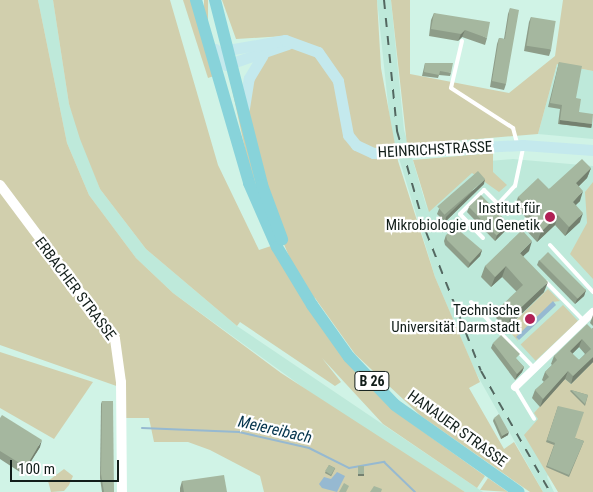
<!DOCTYPE html>
<meta charset="utf-8">
<style>
body{margin:0}
#map{position:relative;width:593px;height:492px;overflow:hidden;background:#d0f3e6;font-family:"Roboto Condensed",sans-serif}
div>[style]{position:absolute}
[style*='--x']{left:calc(var(--x)*1px);top:calc(var(--y)*1px);width:calc(var(--w)*1px);rotate:calc(var(--a)*1deg)}
.built>*{inset:0;background:#bee9da}
.green>*{inset:0;background:#d1cfad;transform-origin:0 0}
.water>*{inset:0;background:#96b9d1}
.stream>*{height:2px;margin:-1px;padding:0 1px;transform-origin:1px;border-radius:1px;background:#96b9d1}
.service>*{height:4px;margin:-2px;padding:0 2px;transform-origin:2px;border-radius:2px;background:#fff}
.minor>*{height:8px;margin:-4px;padding:0 4px;transform-origin:4px;border-radius:4px;background:#fff}
.tertiary>*{height:10px;margin:-5px;padding:0 5px;transform-origin:5px;border-radius:5px;background:#fff}
.secondary>*{height:11px;margin:-5.5px;padding:0 5.5px;transform-origin:5.5px;border-radius:5.5px;background:#c4e9ed}
.primary>*{height:12px;margin:-6px;padding:0 6px;transform-origin:6px;border-radius:6px;background:#88d3da}
.rail>*{height:2px;margin-top:-1px;transform-origin:0;background:repeating-linear-gradient(90deg,#536760 0 9px,transparent 0 18px)}
.wall>*{inset:0;background:#8e9d89;transform-origin:0 0}
.shaded-wall>*{inset:0;background:#74806f;transform-origin:0 0}
.building>*{inset:0;background:#a5b79f;transform-origin:0 0}
.dots>*{width:14px;height:14px;translate:-50% -50%;box-sizing:border-box;border:2px solid #fff;border-radius:50%}
span{translate:-50% -50%;white-space:nowrap;text-align:center;line-height:1.15;-webkit-text-stroke:4.5px #fff;paint-order:stroke}
.shield-label span{padding:1px 4px;background:#fff;border:1px solid;border-radius:4px;-webkit-text-stroke-width:0}
.shield-label{font-size:14px;color:#121e1a;font-weight:700}
.street-label{font-size:15px;color:#121e1a}
.poi-label{font-size:15px;color:#121e1a}
.right{translate:-100% -50%;text-align:right}
.water-label{font-size:16px;color:#03334c;font-style:italic}
.scale{position:absolute;left:10px;top:460px;width:109px;height:22px;box-sizing:border-box;border:2px solid #121e1a;border-top:0;padding-left:6px;font-size:15px;line-height:18px;white-space:nowrap;color:#121e1a;-webkit-text-stroke:4px #fff;paint-order:stroke}
</style>
<div id="map">
<div class="built">
<i style="clip-path:polygon(38px 0,53px 0,69px 104px,100px 189px,146px 249px,237px 326px,483px 492px,465px 492px,344px 417px,173px 293px,136px 258px,89px 195px,67px 143px)"></i>
<i style="clip-path:polygon(377px 0,391px 0,404px 130px,428px 212px,417px 167px,513px 159px,593px 166px,593px 366px,547px 477px,554px 492px,543px 492px,476px 373px,435px 277px,391px 132px)"></i>
<i style="clip-path:polygon(557px 64px,593px 71px,593px 139px,538px 134px)"></i>
</div>
<div class="green">
<i style="clip-path:polygon(0 0,38px 0,67px 143px,89px 195px,136px 258px,173px 293px,281px 373px,465px 492px,264px 492px,260px 476px,210px 450px,188px 442px,154px 442px,149px 418px,126px 418px,125px 389px,0 345px)"></i>
<i style="clip-path:polygon(53px 0,170px 0,218px 165px,259px 250px,274px 245px,303px 298px,411px 423px,485px 476px,477px 488px,383px 424px,322px 358px,341px 382px,335px 386px,240px 322px,237px 326px,146px 249px,100px 189px,80px 139px,69px 104px)"></i>
<i style="clip-path:polygon(183px 0,193px 0,214px 76px,208px 78px)"></i>
<i style="left:204px;top:0;width:4px;height:49px"></i>
<i style="clip-path:polygon(222px 0,377px 0,381px 68px,398px 161px,435px 277px,480px 382px,469px 388px,504px 449px,514px 442px,543px 492px,530px 492px,421px 416px,355px 354px,315px 298px,305px 294px,272px 216px,247px 104px,256px 68px,284px 36px,236px 39px)"></i>
<i style="clip-path:polygon(391px 0,410px 0,410px 74px,509px 93px,555px 56px,563px 0,593px 0,593px 71px,557px 64px,538px 134px,407px 145px)"></i>
<i style="clip-path:polygon(228px 71px,257px 187px,249px 167px)"></i>
<i style="clip-path:polygon(493px 153px,493px 172px,507px 185px,499px 192px,472px 173px,429px 212px,413px 160px)"></i>
<i style="clip-path:polygon(593px 182px,593px 279px,570px 254px,587px 223px,585px 192px)"></i>
<i style="clip-path:polygon(548px 289px,560px 301px,553px 302px,517px 337px,518px 341px,507px 329px)"></i>
<i style="left:563px;top:305px;width:22px;height:58px;rotate:47deg"></i>
<i style="clip-path:polygon(0 352px,93px 382px,54px 439px,0 408px)"></i>
<i style="clip-path:polygon(593px 362px,593px 492px,558px 492px,524px 435px,538px 419px,534px 413px,556px 388px,565px 379px,571px 384px)"></i>
<i style="clip-path:polygon(64px 469px,73px 476px,69px 485px,64px 491px,51px 492px,48px 481px)"></i>
<i style="clip-path:polygon(488px 478px,508px 492px,480px 490px)"></i>
</div>
<div class="water">
<i style="clip-path:polygon(553px 301px,556px 305px,519px 340px,516px 337px)"></i>
<i style="clip-path:polygon(337px 472px,345px 476px,337px 492px,322px 488px,319px 484px,324px 477px,331px 479px)"></i>
</div>
<div class="stream">
<i style="--x:142;--y:428;--w:97;--a:2.4"></i>
<i style="--x:239;--y:432;--w:72;--a:12.9"></i>
<i style="--x:309;--y:448;--w:45;--a:26.6"></i>
<i style="--x:349;--y:468;--w:36;--a:-10"></i>
<i style="--x:384;--y:462;--w:43;--a:44.1"></i>
</div>
<div class="service">
<i style="--x:462;--y:41;--w:48;--a:103.2"></i>
<i style="--x:451;--y:88;--w:74;--a:32.8"></i>
<i style="--x:513;--y:128;--w:16;--a:75"></i>
<i style="--x:498;--y:204;--w:14;--a:45"></i>
<i style="--x:483;--y:238;--w:33;--a:-134"></i>
<i style="--x:460;--y:214;--w:34;--a:-45"></i>
<i style="--x:484;--y:190;--w:20;--a:45"></i>
<i style="--x:498;--y:204;--w:25;--a:-47"></i>
<i style="--x:515;--y:186;--w:39;--a:-78"></i>
<i style="--x:550;--y:245;--w:64;--a:47.5"></i>
<i style="--x:546;--y:282;--w:53;--a:45.8"></i>
<i style="--x:471;--y:302;--w:91;--a:46.3"></i>
<i style="--x:515;--y:387;--w:37;--a:59"></i>
</div>
<div class="minor">
<i style="--x:515;--y:387;--w:108;--a:-43.9"></i>
</div>
<div class="tertiary">
<i style="--x:0;--y:185;--w:192;--a:53.2"></i>
<i style="--x:115;--y:339;--w:43;--a:82.1"></i>
<i style="--x:121;--y:382;--w:110;--a:89.5"></i>
</div>
<div class="secondary">
<i style="--x:215;--y:49;--w:19;--a:55"></i>
<i style="--x:226;--y:65;--w:65;--a:-18.7"></i>
<i style="--x:228;--y:50;--w:58;--a:-10"></i>
<i style="--x:285;--y:40;--w:35;--a:20"></i>
<i style="--x:318;--y:52;--w:35;--a:55"></i>
<i style="--x:338;--y:81;--w:55;--a:79.5"></i>
<i style="--x:348;--y:135;--w:13;--a:51"></i>
<i style="--x:356;--y:145;--w:19;--a:25"></i>
<i style="--x:373;--y:153;--w:150;--a:-3.1"></i>
<i style="--x:523;--y:145;--w:70;--a:4.1"></i>
<i style="--x:244;--y:108;--w:30;--a:-81"></i>
<i style="--x:249;--y:78;--w:26;--a:-59"></i>
</div>
<div class="primary">
<i style="--x:196;--y:0;--w:191;--a:73.8"></i>
<i style="--x:249;--y:183;--w:70;--a:66.4"></i>
<i style="--x:277;--y:247;--w:68;--a:58.9"></i>
<i style="--x:312;--y:305;--w:64;--a:54.6"></i>
<i style="--x:349;--y:357;--w:66;--a:46.2"></i>
<i style="--x:395;--y:405;--w:151;--a:35.1"></i>
<i style="--x:215;--y:0;--w:191;--a:75.7"></i>
<i style="--x:262;--y:185;--w:58;--a:69.7"></i>
</div>
<div class="rail">
<i style="--x:384;--y:0;--w:132;--a:84.3"></i>
<i style="--x:397;--y:131;--w:105;--a:74"></i>
<i style="--x:426;--y:232;--w:149;--a:68.4"></i>
<i style="--x:481;--y:371;--w:139;--a:60.3"></i>
</div>
<div class="wall">
<i style="clip-path:polygon(510px 8px,506px 84px,504px 90px,490px 87px,497px 44px,499px 38px,504px 39px,508px 14px)"></i>
<i style="clip-path:polygon(434px 13px,487px 38px,485px 45px,462px 37px,458px 41px,429px 36px,431px 20px)"></i>
<i style="clip-path:polygon(531px 17px,551px 50px,549px 56px,524px 51px,529px 22px)"></i>
<i style="clip-path:polygon(559px 62px,576px 98px,579px 112px,592px 124px,591px 128px,558px 124px,560px 109px,548px 107px)"></i>
<i style="clip-path:polygon(425px 63px,451px 73px,450px 76px,439px 75px,438px 78px,422px 76px)"></i>
<i style="clip-path:polygon(591px 168px,587px 178px,579px 186px,580px 201px,576px 205px,580px 222px,565px 236px,555px 225px,537px 242px,525px 229px,528px 220px,515px 206px,518px 197px,549px 189px)"></i>
<i style="clip-path:polygon(484px 184px,445px 222px,437px 214px,439px 209px)"></i>
<i style="clip-path:polygon(469px 207px,509px 224px,507px 229px,495px 241px,467px 212px)"></i>
<i style="clip-path:polygon(446px 235px,482px 250px,480px 256px,468px 268px,445px 245px,444px 241px)"></i>
<i style="clip-path:polygon(529px 251px,523px 256px,544px 292px,507px 328px,496px 318px,500px 307px,517px 292px,502px 277px,491px 287px,481px 277px,485px 266px)"></i>
<i style="clip-path:polygon(539px 260px,586px 290px,584px 296px,575px 304px,537px 265px)"></i>
<i style="clip-path:polygon(593px 315px,593px 326px,590px 323px)"></i>
<i style="clip-path:polygon(evenodd,593px 328px,593px 362px,571px 384px,565px 379px,540px 407px,532px 398px,535px 390px,544px 382px,542px 380px,545px 372px,552px 365px,551px 364px,554px 356px,593px 328px,579px 347px,585px 354px,579px 360px,572px 354px,579px 347px)"></i>
<i style="clip-path:polygon(493px 343px,517px 360px,524px 367px,522px 372px,515px 380px,491px 348px)"></i>
<i style="clip-path:polygon(571px 390px,588px 395px,585px 406px,570px 391px)"></i>
<i style="clip-path:polygon(102px 401px,114px 492px,102px 492px,100px 478px,101px 404px)"></i>
<i style="clip-path:polygon(558px 406px,575px 438px,584px 441px,569px 477px,546px 467px,554px 445px,546px 442px)"></i>
<i style="clip-path:polygon(0 418px,40px 447px,23px 474px,0 459px)"></i>
<i style="clip-path:polygon(494px 418px,508px 435px,501px 439px,493px 421px)"></i>
<i style="left:329px;top:465px;width:7px;height:9px;rotate:27deg"></i>
<i style="clip-path:polygon(182px 481px,227px 492px,180px 492px,180px 488px)"></i>
</div>
<div class="shaded-wall">
<i style="clip-path:polygon(465px 30px,462px 37px,458px 41px,461px 34px)"></i>
<i style="left:560px;top:120px;width:32px;height:4px;rotate:7deg"></i>
<i style="clip-path:polygon(591px 168px,587px 178px,572px 193px,576px 183px)"></i>
<i style="clip-path:polygon(485px 179px,484px 184px,445px 222px,446px 217px)"></i>
<i style="clip-path:polygon(583px 191px,580px 201px,569px 211px,573px 202px)"></i>
<i style="clip-path:polygon(583px 213px,580px 222px,565px 236px,569px 227px)"></i>
<i style="clip-path:polygon(558px 215px,555px 225px,537px 242px,541px 232px)"></i>
<i style="clip-path:polygon(509px 224px,507px 229px,495px 241px,497px 235px)"></i>
<i style="clip-path:polygon(532px 241px,529px 251px,516px 263px,520px 253px)"></i>
<i style="clip-path:polygon(482px 250px,480px 256px,468px 268px,470px 263px)"></i>
<i style="clip-path:polygon(506px 266px,502px 277px,491px 287px,495px 277px)"></i>
<i style="clip-path:polygon(548px 282px,544px 292px,507px 328px,510px 318px)"></i>
<i style="clip-path:polygon(586px 290px,584px 296px,575px 304px,577px 299px)"></i>
<i style="clip-path:polygon(582px 339px,579px 347px,567px 359px,570px 351px)"></i>
<i style="clip-path:polygon(593px 357px,593px 362px,571px 384px,573px 376px)"></i>
<i style="clip-path:polygon(524px 367px,522px 372px,515px 380px,517px 374px)"></i>
<i style="clip-path:polygon(568px 371px,565px 379px,540px 407px,543px 399px)"></i>
<i style="clip-path:polygon(509px 432px,508px 435px,501px 439px,502px 436px)"></i>
<i style="clip-path:polygon(42px 440px,40px 447px,23px 474px,26px 467px)"></i>
<i style="left:358px;top:474px;width:6px;height:2px"></i>
</div>
<div class="building">
<i style="clip-path:polygon(510px 8px,519px 10px,506px 84px,492px 81px,499px 38px,505px 39px)"></i>
<i style="clip-path:polygon(434px 13px,490px 22px,487px 38px,465px 30px,461px 34px,431px 29px)"></i>
<i style="left:531px;top:17px;width:25px;height:29px;rotate:9deg"></i>
<i style="clip-path:polygon(559px 62px,582px 66px,576px 98px,581px 99px,579px 112px,593px 114px,592px 124px,560px 120px,562px 105px,550px 103px)"></i>
<i style="clip-path:polygon(425px 63px,453px 63px,451px 73px,440px 71px,439px 75px,424px 72px)"></i>
<i style="clip-path:polygon(582px 159px,591px 168px,576px 183px,583px 191px,573px 202px,583px 213px,569px 227px,558px 215px,541px 232px,528px 219px,534px 214px,518px 197px,538px 178px,549px 189px)"></i>
<i style="left:478px;top:171px;width:11px;height:54px;rotate:49deg"></i>
<i style="left:481px;top:195px;width:40px;height:17px;rotate:46deg"></i>
<i style="clip-path:polygon(455px 227px,482px 250px,470px 263px,447px 240px,446px 235px)"></i>
<i style="clip-path:polygon(522px 230px,532px 241px,520px 253px,548px 282px,510px 318px,500px 307px,523px 285px,506px 266px,495px 277px,485px 266px)"></i>
<i style="left:548px;top:252px;width:54px;height:12px;rotate:45deg"></i>
<i style="clip-path:polygon(evenodd,587px 324px,592px 329px,593px 328px,593px 357px,573px 376px,568px 371px,543px 399px,535px 390px,549px 377px,545px 372px,557px 360px,554px 356px,587px 324px,582px 339px,591px 349px,579px 360px,570px 351px,582px 339px)"></i>
<i style="clip-path:polygon(501px 335px,520px 354px,516px 358px,524px 367px,517px 374px,493px 343px)"></i>
<i style="clip-path:polygon(571px 390px,588px 395px,585px 404px)"></i>
<i style="clip-path:polygon(102px 401px,113px 401px,114px 492px,104px 492px,101px 474px)"></i>
<i style="clip-path:polygon(558px 406px,584px 412px,575px 438px,584px 441px,569px 475px,547px 466px,555px 443px,547px 440px)"></i>
<i style="clip-path:polygon(499px 414px,509px 432px,502px 436px,494px 418px)"></i>
<i style="clip-path:polygon(2px 415px,42px 440px,26px 467px,0 451px,0 418px)"></i>
<i style="clip-path:polygon(329px 465px,335px 468px,331px 475px,325px 471px)"></i>
<i style="left:358px;top:466px;width:6px;height:8px"></i>
<i style="clip-path:polygon(224px 475px,227px 492px,184px 492px,182px 481px)"></i>
<i style="clip-path:polygon(344px 483px,349px 486px,346px 492px,339px 492px)"></i>
<i style="clip-path:polygon(374px 486px,382px 489px,381px 492px,370px 492px)"></i>
</div>
<div class="dots">
<i style="left:550px;top:217px;background:#b02055"></i>
<i style="left:530px;top:319px;background:#b02055"></i>
</div>
<div class="shield-label">
<span style="left:372px;top:381px">B 26</span>
</div>
<div class="street-label">
<span style="left:435px;top:150px;rotate:-3deg">HEINRICHSTRASSE</span>
<span style="left:75px;top:289px;rotate:53deg">ERBACHER STRASSE</span>
<span style="left:457px;top:429px;rotate:36deg">HANAUER STRASSE</span>
</div>
<div class="poi-label">
<span class="right" style="left:540px;top:217px">Institut für<br>Mikrobiologie und Genetik</span>
<span class="right" style="left:520px;top:319px">Technische<br>Universität Darmstadt</span>
</div>
<div class="water-label">
<span style="left:275px;top:430px;rotate:13deg">Meiereibach</span>
</div>
<div class="scale">100 m</div>
</div>
